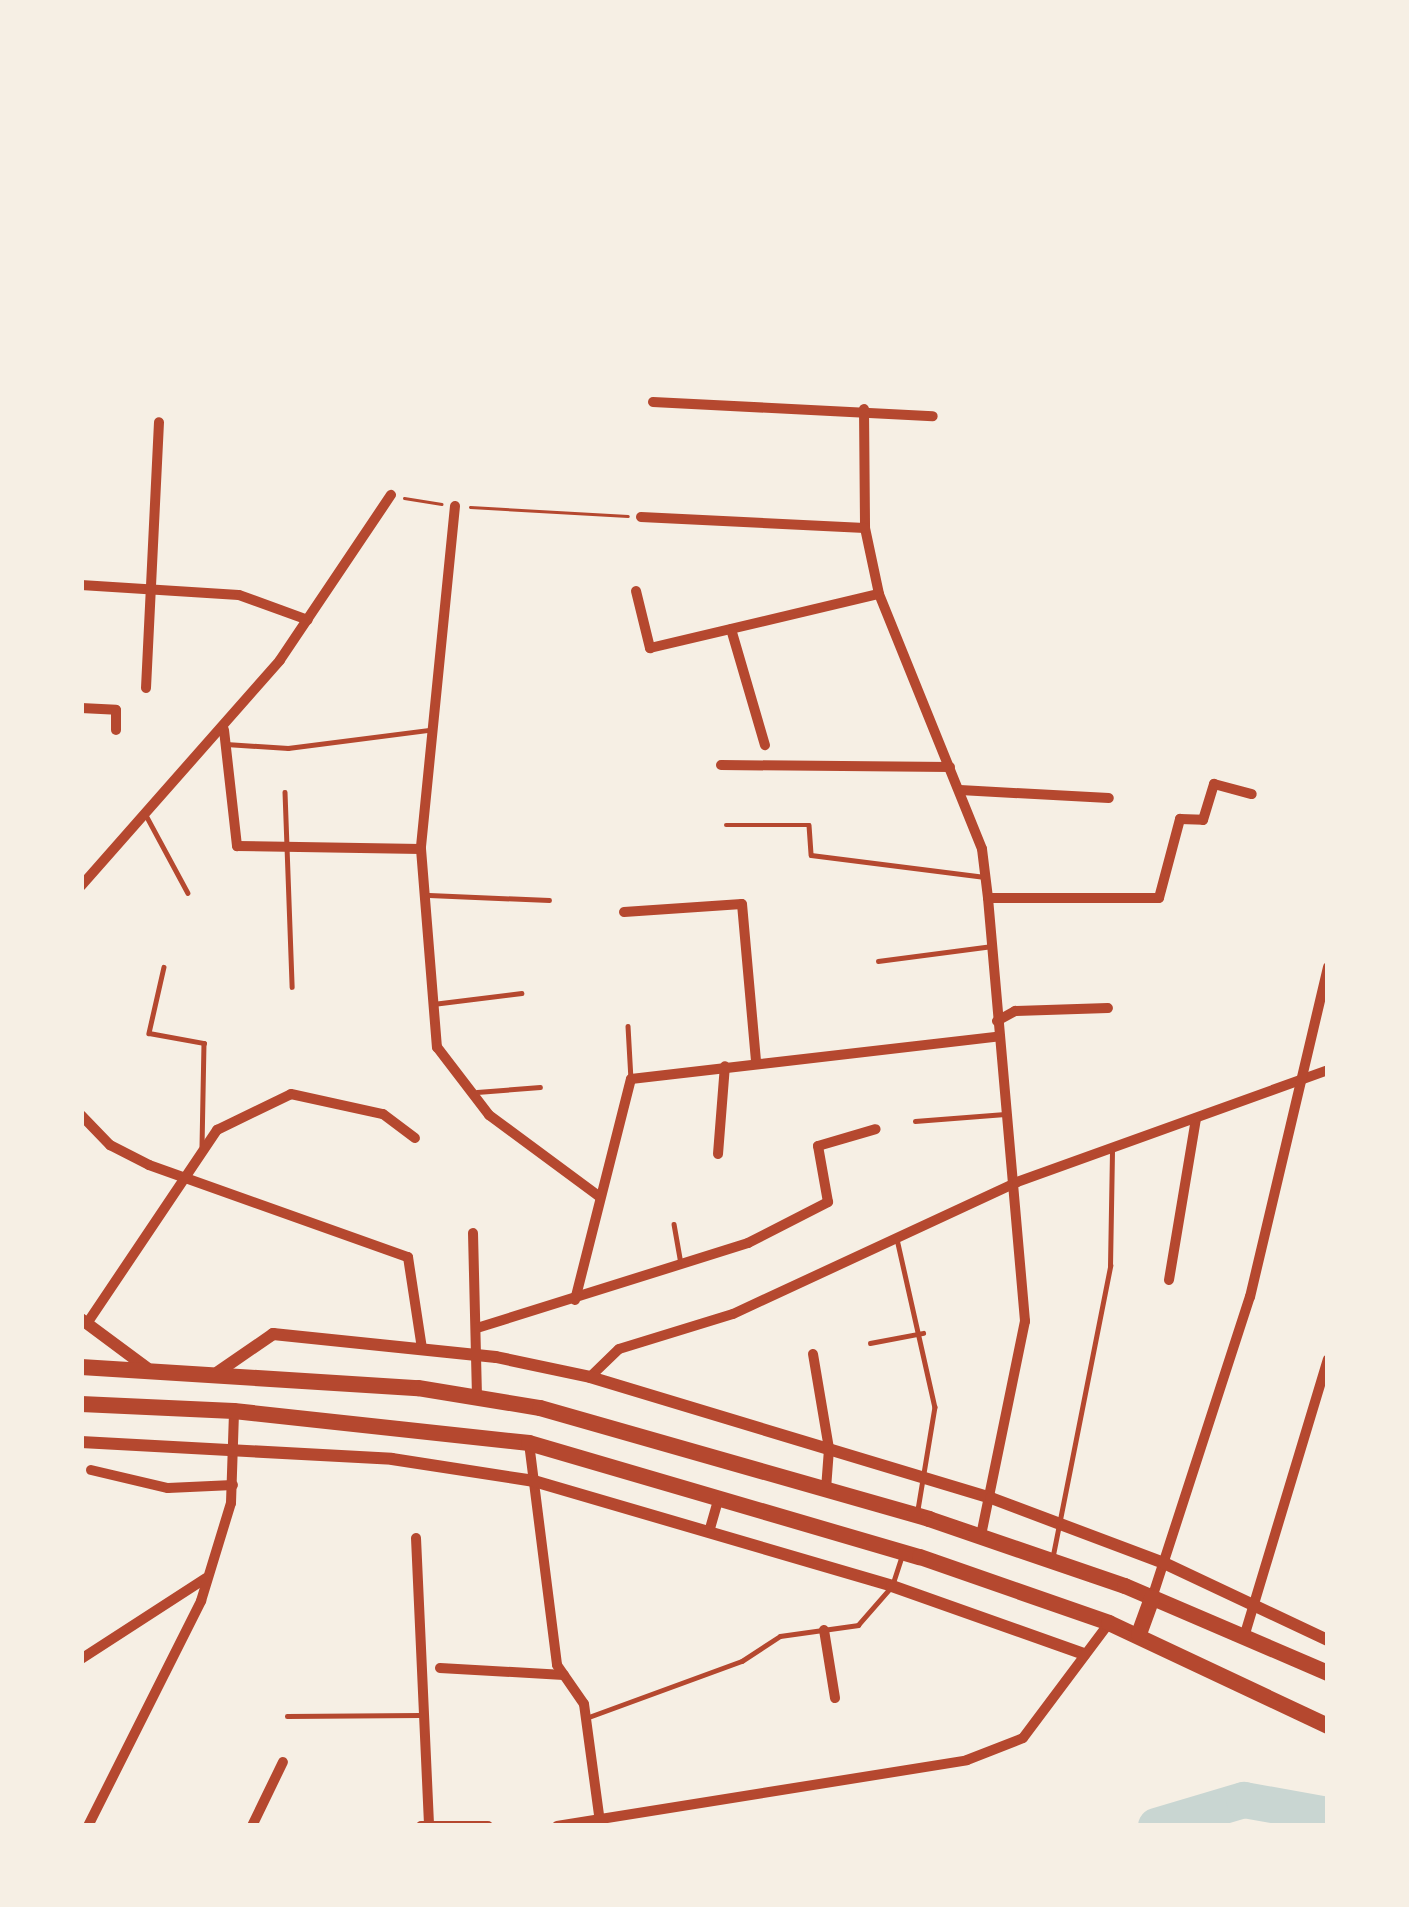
<!DOCTYPE html>
<style>
body{margin:0}
#map{position:relative;width:1409px;height:1907px;overflow:hidden;background:#f6efe4;font-family:"Nunito Sans",sans-serif}
div>[style]{position:absolute}
[style*='--x']{left:calc(var(--x)*1px);top:calc(var(--y)*1px);width:calc(var(--w)*1px);rotate:calc(var(--a)*1deg)}
.river>*{height:36px;margin:-18px;padding:0 18px;transform-origin:18px;border-radius:18px;background:#c9d6d2}
.path>*{height:3px;margin:-1.5px;padding:0 1.5px;transform-origin:1.5px;border-radius:1.5px;background:#b5482f}
.service>*{height:4.5px;margin:-2.25px;padding:0 2.25px;transform-origin:2.25px;border-radius:2.25px;background:#b5482f}
.minor>*{height:10px;margin:-5px;padding:0 5px;transform-origin:5px;border-radius:5px;background:#b5482f}
.tertiary>*{height:12px;margin:-6px;padding:0 6px;transform-origin:6px;border-radius:6px;background:#b5482f}
.trunk>*{height:16px;margin:-8px;padding:0 8px;transform-origin:8px;border-radius:8px;background:#b5482f}
span{translate:-50% -50%;white-space:nowrap;text-align:center;line-height:1.15;-webkit-text-stroke:10px #f6efe4;paint-order:stroke}
.frame{position:absolute;inset:0;border:84px solid #f6efe4;pointer-events:none}
</style>
<div id="map">
<div class="river">
<i style="--x:1156;--y:1826;--w:92;--a:-16.5"></i>
<i style="--x:1244;--y:1800;--w:85;--a:10.1"></i>
</div>
<div class="path">
<i style="--x:404;--y:498;--w:38;--a:9"></i>
<i style="--x:470;--y:507;--w:158;--a:3.3"></i>
</div>
<div class="service">
<i style="--x:226;--y:744;--w:62;--a:3.7"></i>
<i style="--x:288;--y:748;--w:142;--a:-7.3"></i>
<i style="--x:285;--y:792;--w:195;--a:87.9"></i>
<i style="--x:147;--y:817;--w:86;--a:61.7"></i>
<i style="--x:726;--y:825;--w:83;--a:0"></i>
<i style="--x:809;--y:825;--w:30;--a:86"></i>
<i style="--x:811;--y:855;--w:175;--a:7.2"></i>
<i style="--x:429;--y:895;--w:120;--a:2.4"></i>
<i style="--x:878;--y:961;--w:115;--a:-7.5"></i>
<i style="--x:164;--y:967;--w:68;--a:102.8"></i>
<i style="--x:149;--y:1033;--w:56;--a:10.3"></i>
<i style="--x:204;--y:1043;--w:103;--a:91.1"></i>
<i style="--x:433;--y:1004;--w:89;--a:-7.1"></i>
<i style="--x:628;--y:1026;--w:53;--a:86.8"></i>
<i style="--x:477;--y:1092;--w:63;--a:-4.5"></i>
<i style="--x:915;--y:1121;--w:90;--a:-4.4"></i>
<i style="--x:674;--y:1224;--w:39;--a:80"></i>
<i style="--x:897;--y:1239;--w:172;--a:77.3"></i>
<i style="--x:935;--y:1407;--w:104;--a:99.4"></i>
<i style="--x:870;--y:1343;--w:54;--a:-10.7"></i>
<i style="--x:1053;--y:1555;--w:295;--a:-78.8"></i>
<i style="--x:1110;--y:1266;--w:114;--a:-89"></i>
<i style="--x:287;--y:1716;--w:133;--a:-0.4"></i>
<i style="--x:586;--y:1718;--w:166;--a:-20.1"></i>
<i style="--x:742;--y:1661;--w:45;--a:-33.3"></i>
<i style="--x:780;--y:1636;--w:79;--a:-8"></i>
<i style="--x:858;--y:1625;--w:52;--a:-48.9"></i>
<i style="--x:892;--y:1586;--w:28;--a:-72"></i>
</div>
<div class="minor">
<i style="--x:653;--y:402;--w:280;--a:2.9"></i>
<i style="--x:864;--y:409;--w:119;--a:89.5"></i>
<i style="--x:865;--y:528;--w:67;--a:78"></i>
<i style="--x:879;--y:594;--w:275;--a:68"></i>
<i style="--x:982;--y:849;--w:49;--a:83"></i>
<i style="--x:988;--y:898;--w:425;--a:85"></i>
<i style="--x:1025;--y:1321;--w:219;--a:101.6"></i>
<i style="--x:455;--y:506;--w:345;--a:95.7"></i>
<i style="--x:421;--y:849;--w:199;--a:85.4"></i>
<i style="--x:437;--y:1047;--w:86;--a:52.6"></i>
<i style="--x:489;--y:1115;--w:138;--a:36.5"></i>
<i style="--x:641;--y:517;--w:224;--a:2.8"></i>
<i style="--x:81;--y:585;--w:158;--a:3.6"></i>
<i style="--x:239;--y:595;--w:73;--a:19.9"></i>
<i style="--x:636;--y:591;--w:59;--a:76.2"></i>
<i style="--x:650;--y:648;--w:235;--a:-13.3"></i>
<i style="--x:731;--y:629;--w:121;--a:73.7"></i>
<i style="--x:146;--y:688;--w:266;--a:-87.2"></i>
<i style="--x:81;--y:708;--w:35;--a:3"></i>
<i style="--x:116;--y:710;--w:20;--a:90"></i>
<i style="--x:224;--y:730;--w:117;--a:83.6"></i>
<i style="--x:237;--y:846;--w:184;--a:0.9"></i>
<i style="--x:721;--y:765;--w:229;--a:0.5"></i>
<i style="--x:960;--y:790;--w:149;--a:3.1"></i>
<i style="--x:81;--y:886;--w:301;--a:-48.6"></i>
<i style="--x:280;--y:660;--w:199;--a:-56.1"></i>
<i style="--x:988;--y:898;--w:171;--a:0"></i>
<i style="--x:1159;--y:898;--w:82;--a:-75.1"></i>
<i style="--x:1180;--y:819;--w:23;--a:2"></i>
<i style="--x:1203;--y:820;--w:38;--a:-73"></i>
<i style="--x:1214;--y:784;--w:39;--a:15"></i>
<i style="--x:624;--y:912;--w:118;--a:-3.9"></i>
<i style="--x:742;--y:904;--w:158;--a:84.9"></i>
<i style="--x:997;--y:1021;--w:21;--a:-29"></i>
<i style="--x:1015;--y:1011;--w:93;--a:-1.8"></i>
<i style="--x:81;--y:1115;--w:42;--a:46"></i>
<i style="--x:110;--y:1145;--w:44;--a:27.1"></i>
<i style="--x:149;--y:1165;--w:275;--a:19.6"></i>
<i style="--x:408;--y:1257;--w:92;--a:81.3"></i>
<i style="--x:718;--y:1154;--w:88;--a:-85.5"></i>
<i style="--x:473;--y:1233;--w:163;--a:88.6"></i>
<i style="--x:1169;--y:1280;--w:164;--a:-80.5"></i>
<i style="--x:575;--y:1300;--w:228;--a:-75.8"></i>
<i style="--x:631;--y:1079;--w:371;--a:-6.6"></i>
<i style="--x:90;--y:1319;--w:228;--a:-56.1"></i>
<i style="--x:217;--y:1130;--w:82;--a:-25.9"></i>
<i style="--x:291;--y:1094;--w:94;--a:12.3"></i>
<i style="--x:383;--y:1114;--w:40;--a:37"></i>
<i style="--x:477;--y:1328;--w:284;--a:-17.4"></i>
<i style="--x:748;--y:1243;--w:90;--a:-27.1"></i>
<i style="--x:828;--y:1202;--w:57;--a:-100.1"></i>
<i style="--x:818;--y:1146;--w:60;--a:-16.3"></i>
<i style="--x:813;--y:1354;--w:96;--a:80.4"></i>
<i style="--x:829;--y:1449;--w:40;--a:94.3"></i>
<i style="--x:590;--y:1377;--w:40;--a:-44"></i>
<i style="--x:619;--y:1349;--w:119;--a:-17.1"></i>
<i style="--x:733;--y:1314;--w:313;--a:-24.9"></i>
<i style="--x:1017;--y:1182;--w:331;--a:-19.8"></i>
<i style="--x:529;--y:1443;--w:224;--a:82.8"></i>
<i style="--x:557;--y:1665;--w:47;--a:55.3"></i>
<i style="--x:584;--y:1704;--w:120;--a:82.3"></i>
<i style="--x:91;--y:1470;--w:79;--a:13.2"></i>
<i style="--x:168;--y:1488;--w:65;--a:-2.6"></i>
<i style="--x:709;--y:1532;--w:37;--a:-74"></i>
<i style="--x:416;--y:1538;--w:288;--a:87.4"></i>
<i style="--x:1152;--y:1598;--w:317;--a:-72"></i>
<i style="--x:1250;--y:1297;--w:339;--a:-76.7"></i>
<i style="--x:824;--y:1630;--w:69;--a:80.8"></i>
<i style="--x:1244;--y:1637;--w:290;--a:-73.2"></i>
<i style="--x:81;--y:1659;--w:149;--a:-32.9"></i>
<i style="--x:440;--y:1668;--w:124;--a:3.2"></i>
<i style="--x:88;--y:1826;--w:252;--a:-63.3"></i>
<i style="--x:201;--y:1601;--w:102;--a:-73"></i>
<i style="--x:231;--y:1503;--w:92;--a:-88.1"></i>
<i style="--x:252;--y:1826;--w:71;--a:-64.2"></i>
<i style="--x:421;--y:1826;--w:67;--a:0"></i>
<i style="--x:557;--y:1826;--w:415;--a:-9.1"></i>
<i style="--x:967;--y:1760;--w:60;--a:-21.4"></i>
<i style="--x:1023;--y:1738;--w:144;--a:-53.2"></i>
</div>
<div class="tertiary">
<i style="--x:81;--y:1319;--w:82;--a:36.6"></i>
<i style="--x:218;--y:1372;--w:67;--a:-34.6"></i>
<i style="--x:273;--y:1334;--w:224;--a:5.9"></i>
<i style="--x:496;--y:1357;--w:96;--a:12"></i>
<i style="--x:590;--y:1377;--w:419;--a:16.8"></i>
<i style="--x:991;--y:1498;--w:185;--a:20.6"></i>
<i style="--x:1164;--y:1563;--w:181;--a:25.2"></i>
<i style="--x:81;--y:1442;--w:311;--a:3.1"></i>
<i style="--x:392;--y:1459;--w:144;--a:8.8"></i>
<i style="--x:534;--y:1481;--w:373;--a:16.3"></i>
<i style="--x:892;--y:1586;--w:204;--a:19.5"></i>
</div>
<div class="trunk">
<i style="--x:81;--y:1367;--w:338;--a:3.6"></i>
<i style="--x:418;--y:1388;--w:124;--a:9.3"></i>
<i style="--x:540;--y:1408;--w:405;--a:15.9"></i>
<i style="--x:929;--y:1519;--w:207;--a:18.9"></i>
<i style="--x:1125;--y:1586;--w:221;--a:23.2"></i>
<i style="--x:81;--y:1404;--w:153;--a:2.6"></i>
<i style="--x:234;--y:1411;--w:297;--a:6.2"></i>
<i style="--x:529;--y:1443;--w:407;--a:16.3"></i>
<i style="--x:920;--y:1557;--w:200;--a:19.2"></i>
<i style="--x:1109;--y:1623;--w:242;--a:25.2"></i>
<i style="--x:1139;--y:1634;--w:38;--a:-70"></i>
</div>
<div class="frame"></div>
</div>
